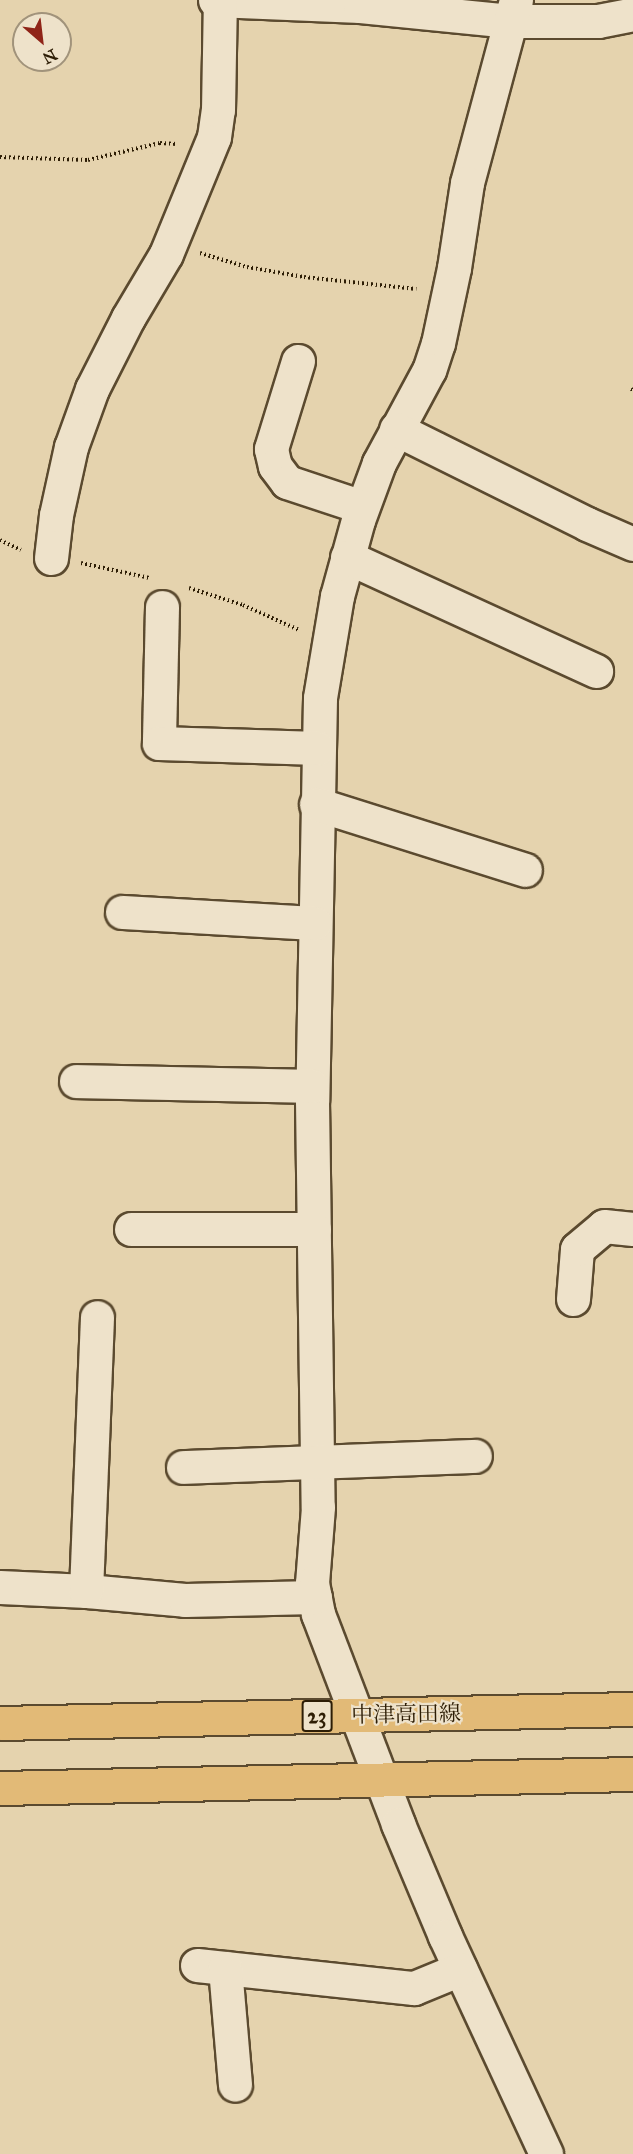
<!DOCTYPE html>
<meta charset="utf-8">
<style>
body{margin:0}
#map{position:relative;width:633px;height:2154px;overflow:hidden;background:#e5d3ae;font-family:"IM FELL Great Primer","Noto Serif JP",serif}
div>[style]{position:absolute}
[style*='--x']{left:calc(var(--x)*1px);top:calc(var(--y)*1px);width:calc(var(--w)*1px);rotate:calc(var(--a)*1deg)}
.path>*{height:4px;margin-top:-2px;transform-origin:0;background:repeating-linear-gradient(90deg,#2d1d05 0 1.5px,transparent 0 4.5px)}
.roads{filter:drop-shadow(2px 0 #5b4a2f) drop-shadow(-2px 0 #5b4a2f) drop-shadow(0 2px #5b4a2f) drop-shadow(0 -2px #5b4a2f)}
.minor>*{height:33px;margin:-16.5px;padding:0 16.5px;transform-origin:16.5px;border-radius:16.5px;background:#eee2ca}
.major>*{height:33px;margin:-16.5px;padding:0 16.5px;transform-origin:16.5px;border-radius:16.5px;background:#e2ba77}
span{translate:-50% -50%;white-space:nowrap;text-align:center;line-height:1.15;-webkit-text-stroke:4.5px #eee2ca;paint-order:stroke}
.shield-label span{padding:2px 4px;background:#eee2ca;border:2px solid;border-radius:4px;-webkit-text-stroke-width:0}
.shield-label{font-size:21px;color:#2d1d05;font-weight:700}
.street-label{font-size:22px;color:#2d1d05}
.north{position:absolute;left:12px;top:12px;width:60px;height:60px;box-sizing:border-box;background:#eee2ca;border:2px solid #a1937b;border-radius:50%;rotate:152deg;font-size:16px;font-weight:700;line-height:24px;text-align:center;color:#2d1d05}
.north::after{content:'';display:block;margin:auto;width:21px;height:27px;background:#8f2418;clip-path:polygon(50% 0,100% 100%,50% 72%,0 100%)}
</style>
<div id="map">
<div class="path">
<i style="--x:0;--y:157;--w:88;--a:2"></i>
<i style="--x:88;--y:160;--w:74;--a:-13.3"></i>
<i style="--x:160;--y:143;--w:17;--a:3"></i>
<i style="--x:200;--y:253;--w:49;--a:16.6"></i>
<i style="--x:247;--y:267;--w:58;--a:10"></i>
<i style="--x:304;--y:277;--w:113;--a:6.1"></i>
<i style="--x:631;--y:389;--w:2;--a:27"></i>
<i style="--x:0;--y:540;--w:23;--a:25"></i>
<i style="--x:81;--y:563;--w:71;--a:12.3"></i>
<i style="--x:189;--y:588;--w:57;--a:17.5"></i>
<i style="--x:243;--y:605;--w:61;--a:24.1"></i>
</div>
<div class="roads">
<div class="minor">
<i style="--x:215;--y:0;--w:145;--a:2.4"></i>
<i style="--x:360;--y:6;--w:151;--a:5.7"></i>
<i style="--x:510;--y:21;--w:88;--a:0"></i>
<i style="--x:598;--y:21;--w:36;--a:-11"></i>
<i style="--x:516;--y:0;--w:189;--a:105"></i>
<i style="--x:467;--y:183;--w:86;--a:98.7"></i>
<i style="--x:454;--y:268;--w:77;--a:102"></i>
<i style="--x:438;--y:343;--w:28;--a:108"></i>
<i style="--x:429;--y:370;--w:106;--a:118.3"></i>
<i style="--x:379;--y:463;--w:61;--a:110.2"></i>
<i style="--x:358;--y:520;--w:79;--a:105.4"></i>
<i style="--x:337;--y:596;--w:103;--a:99.5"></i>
<i style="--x:320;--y:698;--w:403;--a:91.1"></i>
<i style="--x:312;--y:1101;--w:406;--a:89.2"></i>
<i style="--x:318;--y:1507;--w:76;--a:94.5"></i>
<i style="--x:312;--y:1583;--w:32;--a:79"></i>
<i style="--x:318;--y:1614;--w:225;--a:69.1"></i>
<i style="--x:398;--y:1824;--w:121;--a:67.2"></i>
<i style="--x:445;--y:1936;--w:240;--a:65.1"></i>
<i style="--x:298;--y:361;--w:92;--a:107.1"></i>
<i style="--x:271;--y:449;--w:17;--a:77"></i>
<i style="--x:275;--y:466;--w:20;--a:53"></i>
<i style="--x:287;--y:482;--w:79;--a:18.4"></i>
<i style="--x:396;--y:429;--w:213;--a:26.4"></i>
<i style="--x:587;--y:524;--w:50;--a:23.5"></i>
<i style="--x:347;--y:557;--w:274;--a:24.6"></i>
<i style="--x:51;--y:558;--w:43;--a:-83.4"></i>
<i style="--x:56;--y:515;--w:70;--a:-77.6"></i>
<i style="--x:71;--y:447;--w:62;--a:-70.1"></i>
<i style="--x:92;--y:389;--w:80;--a:-63.1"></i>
<i style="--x:128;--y:318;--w:74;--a:-59.3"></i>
<i style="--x:166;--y:254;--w:126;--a:-67.7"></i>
<i style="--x:214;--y:137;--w:27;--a:-82"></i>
<i style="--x:218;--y:110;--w:110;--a:-89"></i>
<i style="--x:162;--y:607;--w:136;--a:91.3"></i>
<i style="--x:159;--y:743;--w:159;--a:1.8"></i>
<i style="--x:316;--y:804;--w:219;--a:17.5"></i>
<i style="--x:122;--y:912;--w:193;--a:3.3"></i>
<i style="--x:76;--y:1081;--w:236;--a:1.2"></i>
<i style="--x:131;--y:1229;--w:183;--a:0"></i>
<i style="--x:573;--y:1299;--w:50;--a:-85.4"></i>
<i style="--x:577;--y:1249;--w:35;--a:-40"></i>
<i style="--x:604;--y:1226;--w:29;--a:6"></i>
<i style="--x:183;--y:1467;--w:292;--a:-2.2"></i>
<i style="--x:0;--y:1587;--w:87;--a:2.6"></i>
<i style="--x:87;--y:1591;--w:98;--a:5.2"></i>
<i style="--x:185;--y:1600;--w:130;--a:-1.3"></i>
<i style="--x:86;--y:1591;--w:274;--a:-87.7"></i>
<i style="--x:197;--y:1965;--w:218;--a:6.1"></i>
<i style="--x:414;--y:1988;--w:50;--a:-22.4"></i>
<i style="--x:225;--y:1968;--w:117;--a:85.1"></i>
</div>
<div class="major">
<i style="--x:0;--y:1723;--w:633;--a:-1.27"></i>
<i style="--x:0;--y:1788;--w:633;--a:-1.27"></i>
</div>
</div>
<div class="shield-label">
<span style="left:317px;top:1716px">23</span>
</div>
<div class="street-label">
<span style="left:406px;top:1714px;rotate:-1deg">中津高田線</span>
</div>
<div class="north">N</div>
</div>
